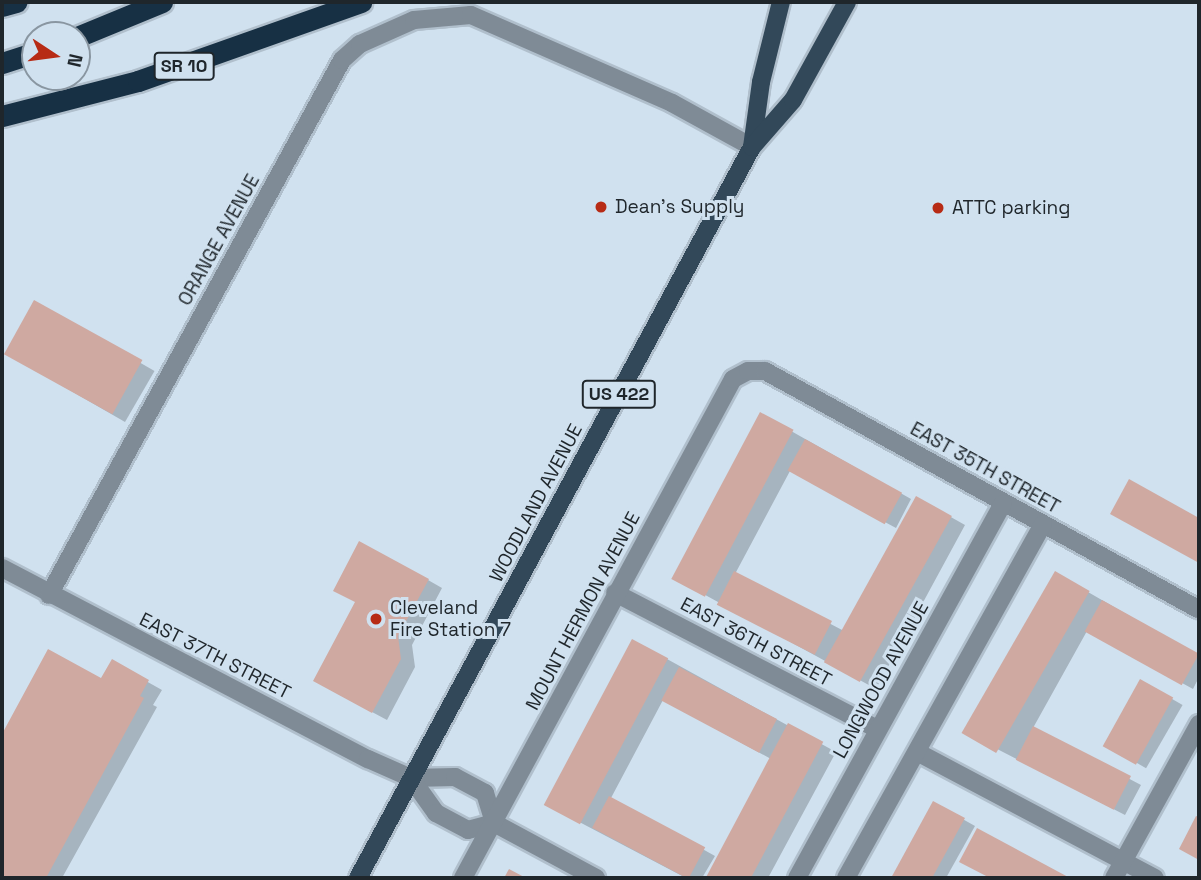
<!DOCTYPE html>
<style>
body{margin:0}
#map{position:relative;width:1201px;height:880px;overflow:hidden;background:#d0e1ef;font-family:"Space Grotesk",sans-serif}
div>[style]{position:absolute}
[style*='--x']{left:calc(var(--x)*1px);top:calc(var(--y)*1px);width:calc(var(--w)*1px);rotate:calc(var(--a)*1deg)}
.shadow>*{inset:0;background:#0003;transform-origin:0 0}
.building>*{inset:0;background:#cfa9a1;transform-origin:0 0}
.roads{filter:drop-shadow(2px 0 #b0bfcc) drop-shadow(-2px 0 #b0bfcc) drop-shadow(0 2px #b0bfcc) drop-shadow(0 -2px #b0bfcc)}
.minor>*{height:18px;margin:-9px;padding:0 9px;transform-origin:9px;border-radius:9px;background:#7f8b96}
.major>*{height:18px;margin:-9px;padding:0 9px;transform-origin:9px;border-radius:9px;background:#324859}
.highway>*{height:21px;margin:-10.5px;padding:0 10.5px;transform-origin:10.5px;border-radius:10.5px;background:#173044}
.dots>*{width:19px;height:19px;translate:-50% -50%;box-sizing:border-box;border:4px solid #d0e1ef;border-radius:50%}
span{translate:-50% -50%;white-space:nowrap;text-align:center;line-height:1.15;-webkit-text-stroke:6px #d0e1ef;paint-order:stroke}
.shield-label span{padding:2px 5px;background:#d0e1ef;border:2px solid;border-radius:5px;-webkit-text-stroke-width:0}
.shield-label{font-size:18px;color:#1f262b;font-weight:700}
.poi-label{font-size:19px;color:#1f262b}
.left{translate:0 -50%;text-align:left}
.street-label{font-size:19px;color:#1f262b}
.frame{position:absolute;inset:0;border:4px solid #1f262b;pointer-events:none}
.north{position:absolute;left:21px;top:21px;width:70px;height:70px;box-sizing:border-box;background:#d0e1ef;border:2px solid #8996a1;border-radius:50%;rotate:103deg;font-size:19px;font-weight:700;line-height:28px;text-align:center;color:#1f262b}
.north::after{content:'';display:block;margin:auto;width:24px;height:32px;background:#b72b15;clip-path:polygon(50% 0,100% 100%,50% 72%,0 100%)}
</style>
<div id="map">
<div class="shadow">
<i style="left:35px;top:302px;width:138px;height:59px;rotate:30deg"></i>
<i style="clip-path:polygon(761px 414px,911px 499px,896px 528px,790px 471px,735px 574px,844px 631px,917px 498px,965px 525px,876px 689px,687px 585px)"></i>
<i style="clip-path:polygon(1055px 573px,1199px 656px,1199px 677px,1193px 689px,1087px 631px,1033px 728px,1141px 785px,1125px 815px,968px 734px)"></i>
<i style="clip-path:polygon(428px 580px,442px 588px,412px 645px,415px 667px,387px 720px,329px 689px)"></i>
<i style="clip-path:polygon(49px 651px,102px 680px,112px 662px,162px 690px,153px 705px,157px 707px,62px 878px,2px 878px,2px 737px)"></i>
<i style="clip-path:polygon(667px 659px,836px 752px,768px 878px,707px 878px,771px 759px,663px 700px,611px 798px,715px 856px,702px 878px,686px 878px,545px 804px)"></i>
<i style="left:1141px;top:681px;width:48px;height:73px;rotate:30deg"></i>
<i style="clip-path:polygon(934px 803px,975px 826px,946px 878px,893px 878px)"></i>
</div>
<div class="building">
<i style="left:34px;top:300px;width:124px;height:62px;rotate:29deg"></i>
<i style="left:760px;top:412px;width:38px;height:189px;rotate:28deg"></i>
<i style="left:805px;top:439px;width:111px;height:36px;rotate:29deg"></i>
<i style="clip-path:polygon(1129px 479px,1199px 518px,1199px 563px,1110px 514px)"></i>
<i style="left:916px;top:496px;width:41px;height:190px;rotate:29deg"></i>
<i style="clip-path:polygon(359px 541px,429px 579px,398px 636px,401px 659px,372px 713px,313px 681px,355px 602px,333px 591px)"></i>
<i style="left:734px;top:571px;width:110px;height:38px;rotate:27deg"></i>
<i style="left:1055px;top:571px;width:40px;height:187px;rotate:30deg"></i>
<i style="left:1102px;top:600px;width:111px;height:36px;rotate:29deg"></i>
<i style="left:632px;top:639px;width:41px;height:188px;rotate:28deg"></i>
<i style="clip-path:polygon(48px 649px,101px 678px,112px 659px,149px 680px,140px 696px,144px 698px,46px 878px,2px 878px,2px 734px)"></i>
<i style="left:679px;top:667px;width:111px;height:38px;rotate:28deg"></i>
<i style="left:1140px;top:679px;width:38px;height:77px;rotate:29deg"></i>
<i style="left:788px;top:723px;width:40px;height:176px;rotate:28deg"></i>
<i style="left:1033px;top:726px;width:110px;height:38px;rotate:27deg"></i>
<i style="left:609px;top:796px;width:109px;height:36px;rotate:28deg"></i>
<i style="clip-path:polygon(933px 801px,965px 818px,932px 878px,891px 878px)"></i>
<i style="clip-path:polygon(1196px 816px,1199px 817px,1199px 860px,1179px 849px)"></i>
<i style="clip-path:polygon(977px 828px,1070px 878px,990px 878px,959px 862px)"></i>
<i style="clip-path:polygon(509px 869px,526px 878px,504px 878px)"></i>
</div>
<div class="roads">
<div class="minor">
<i style="--x:2;--y:568;--w:413;--a:27.6"></i>
<i style="--x:368;--y:759;--w:47;--a:23.8"></i>
<i style="--x:411;--y:778;--w:44;--a:-1.3"></i>
<i style="--x:455;--y:777;--w:34;--a:28"></i>
<i style="--x:485;--y:793;--w:31;--a:73"></i>
<i style="--x:615;--y:593;--w:295;--a:27.4"></i>
<i style="--x:49;--y:595;--w:610;--a:-61.29"></i>
<i style="--x:342;--y:60;--w:24;--a:-42"></i>
<i style="--x:360;--y:44;--w:59;--a:-24"></i>
<i style="--x:414;--y:20;--w:57;--a:-5"></i>
<i style="--x:471;--y:15;--w:219;--a:23.6"></i>
<i style="--x:672;--y:103;--w:91;--a:28.8"></i>
<i style="--x:917;--y:752;--w:269;--a:27.9"></i>
<i style="--x:411;--y:778;--w:43;--a:54.5"></i>
<i style="--x:436;--y:813;--w:36;--a:28"></i>
<i style="--x:468;--y:830;--w:27;--a:-15"></i>
<i style="--x:494;--y:823;--w:116;--a:28.3"></i>
<i style="--x:463;--y:878;--w:567;--a:-61.58"></i>
<i style="--x:733;--y:379;--w:17;--a:-28"></i>
<i style="--x:748;--y:371;--w:17;--a:0"></i>
<i style="--x:765;--y:371;--w:495;--a:28.8"></i>
<i style="--x:797;--y:878;--w:427;--a:-61.2"></i>
<i style="--x:846;--y:878;--w:405;--a:-60.9"></i>
<i style="--x:1114;--y:878;--w:176;--a:-61.1"></i>
</div>
<div class="major">
<i style="--x:752;--y:147;--w:66;--a:-82.1"></i>
<i style="--x:761;--y:82;--w:82;--a:-76"></i>
<i style="--x:358;--y:878;--w:830;--a:-61.68"></i>
<i style="--x:752;--y:147;--w:62;--a:-48.9"></i>
<i style="--x:793;--y:100;--w:112;--a:-61.1"></i>
</div>
<div class="highway">
<i style="--x:2;--y:6;--w:15;--a:-16"></i>
<i style="--x:77;--y:37;--w:92;--a:-22.4"></i>
<i style="--x:2;--y:63;--w:35;--a:-18"></i>
<i style="--x:2;--y:116;--w:140;--a:-14.4"></i>
<i style="--x:138;--y:81;--w:237;--a:-19.5"></i>
</div>
</div>
<div class="dots">
<i style="left:601px;top:207px;background:#b72b15"></i>
<i style="left:938px;top:208px;background:#b72b15"></i>
<i style="left:376px;top:619px;background:#b72b15"></i>
</div>
<div class="shield-label">
<span style="left:184px;top:66px">SR 10</span>
<span style="left:619px;top:394px">US 422</span>
</div>
<div class="poi-label">
<span class="left" style="left:615px;top:207px">Dean's Supply</span>
<span class="left" style="left:952px;top:208px">ATTC parking</span>
<span class="left" style="left:390px;top:619px">Cleveland<br>Fire Station 7</span>
</div>
<div class="street-label">
<span style="left:219px;top:240px;rotate:-61deg">ORANGE AVENUE</span>
<span style="left:985px;top:468px;rotate:29deg">EAST 35TH STREET</span>
<span style="left:536px;top:503px;rotate:-62deg">WOODLAND AVENUE</span>
<span style="left:583px;top:611px;rotate:-62deg">MOUNT HERMON AVENUE</span>
<span style="left:756px;top:642px;rotate:28deg">EAST 36TH STREET</span>
<span style="left:215px;top:656px;rotate:27deg">EAST 37TH STREET</span>
<span style="left:881px;top:680px;rotate:-61deg">LONGWOOD AVENUE</span>
</div>
<div class="frame"></div>
<div class="north">N</div>
</div>
